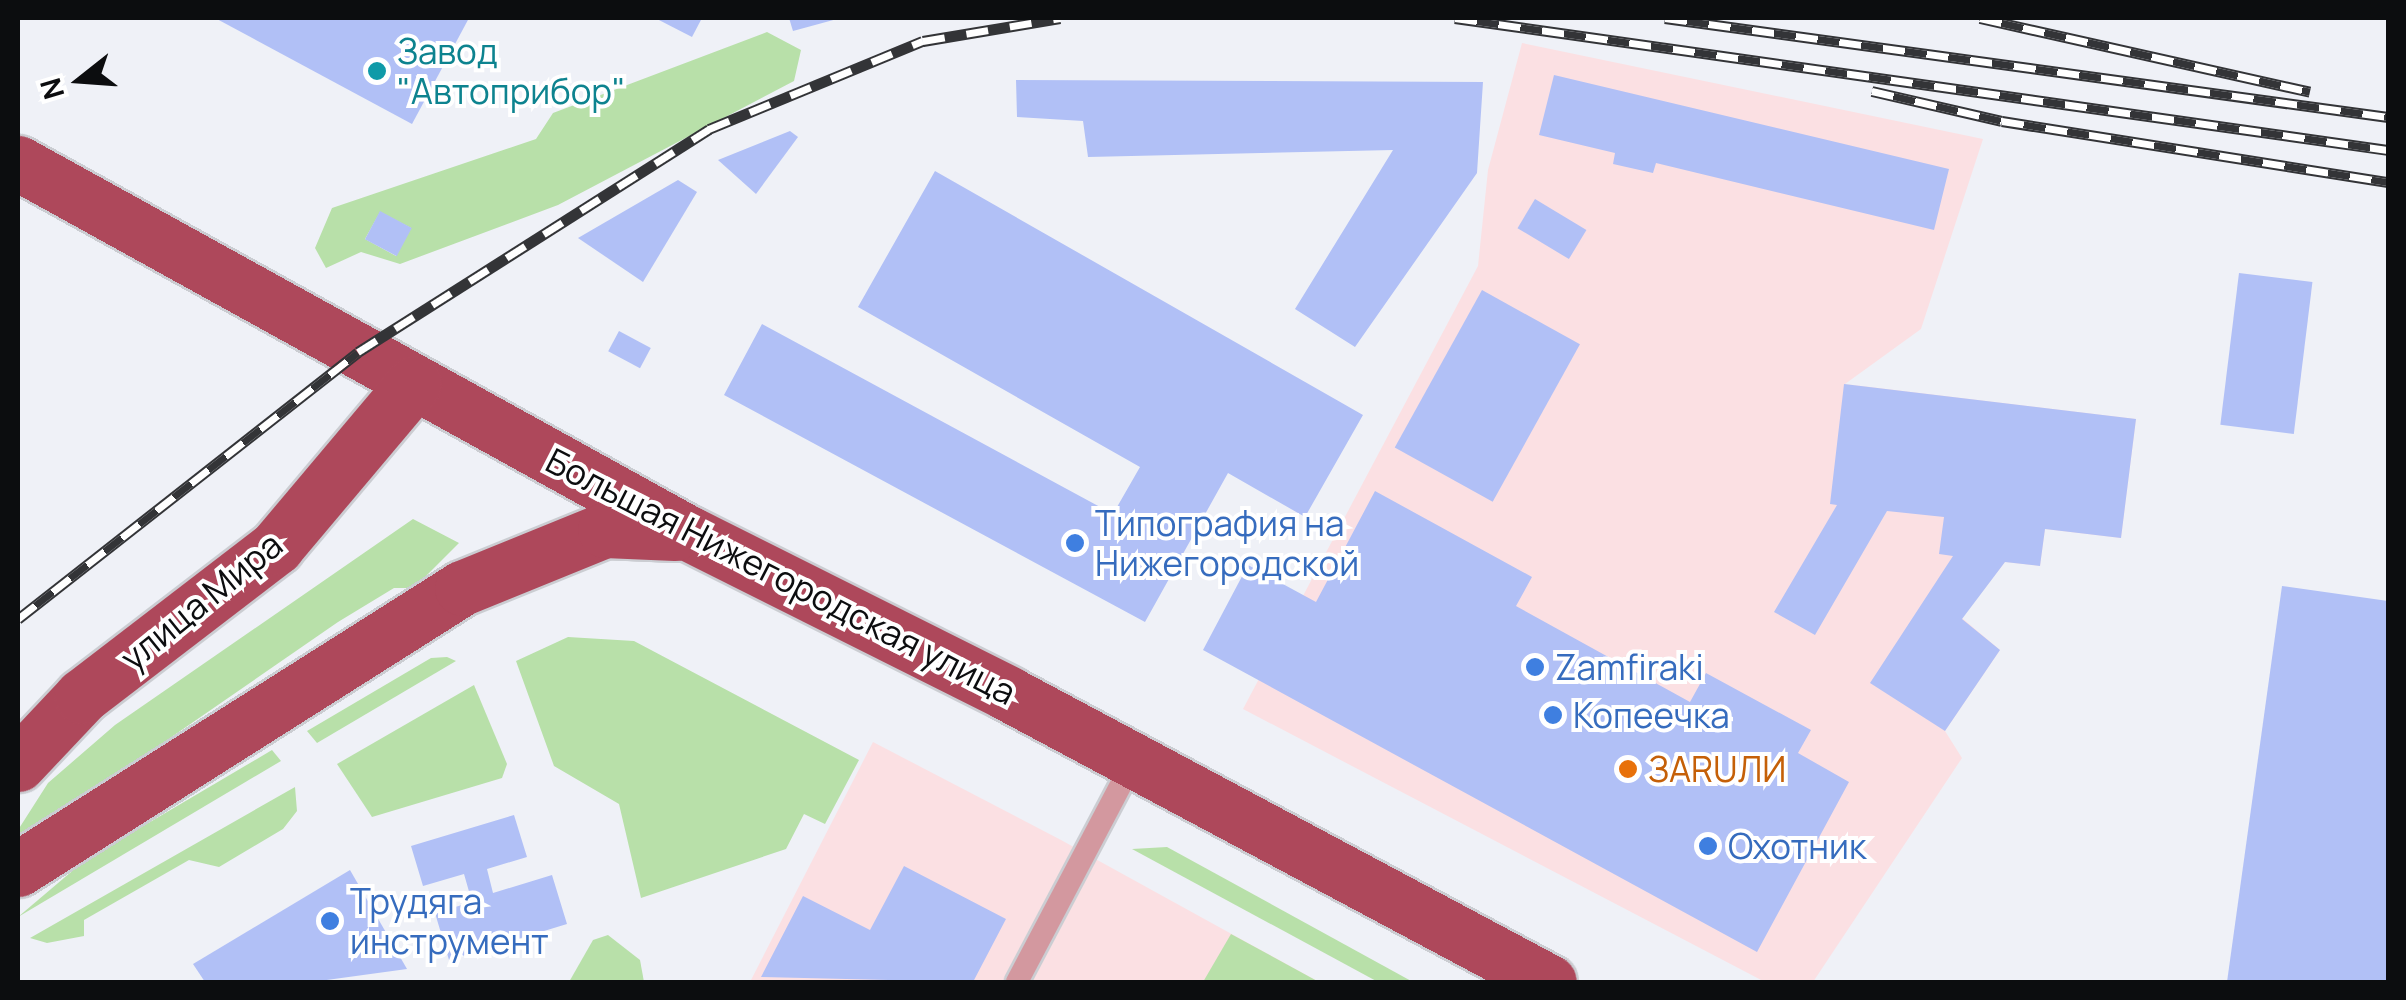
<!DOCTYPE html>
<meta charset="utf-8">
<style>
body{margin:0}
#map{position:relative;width:2406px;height:1000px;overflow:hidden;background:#eff1f7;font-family:Manrope,sans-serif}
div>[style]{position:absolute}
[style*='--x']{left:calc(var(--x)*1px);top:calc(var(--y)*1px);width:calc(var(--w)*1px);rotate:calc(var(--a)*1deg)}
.commercial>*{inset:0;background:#fbe0e3}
.green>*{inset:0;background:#b8e0a9}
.building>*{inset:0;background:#b1c0f6;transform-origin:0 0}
.roads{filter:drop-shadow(2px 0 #cbcdd2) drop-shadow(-2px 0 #cbcdd2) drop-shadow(0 2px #cbcdd2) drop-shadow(0 -2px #cbcdd2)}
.lane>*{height:22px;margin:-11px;padding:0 11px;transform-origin:11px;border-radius:11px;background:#d3989f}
.primary>*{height:55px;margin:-27.5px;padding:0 27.5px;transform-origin:27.5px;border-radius:27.5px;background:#ae485b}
.rail>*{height:11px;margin-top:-5.5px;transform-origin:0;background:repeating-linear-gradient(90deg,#fff 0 22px,#333437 0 44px);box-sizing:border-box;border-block:2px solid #333437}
.dots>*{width:28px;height:28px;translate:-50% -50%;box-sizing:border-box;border:5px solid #fff;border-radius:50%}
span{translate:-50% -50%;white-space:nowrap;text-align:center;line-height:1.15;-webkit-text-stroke:8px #fff;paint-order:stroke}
.culture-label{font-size:35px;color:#0d838f}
.left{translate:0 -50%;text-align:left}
.shop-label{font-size:35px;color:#366cbe}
.street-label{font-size:35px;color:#0c0d0f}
.food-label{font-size:35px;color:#c56008}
.frame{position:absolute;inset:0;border:20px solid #0c0d0f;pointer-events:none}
.north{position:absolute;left:30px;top:30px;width:100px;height:100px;-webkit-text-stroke:8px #fff;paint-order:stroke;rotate:253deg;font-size:28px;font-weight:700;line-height:40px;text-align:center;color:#0c0d0f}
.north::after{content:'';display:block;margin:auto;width:35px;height:45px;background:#0c0d0f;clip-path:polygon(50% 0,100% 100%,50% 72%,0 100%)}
</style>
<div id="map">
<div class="commercial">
<i style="clip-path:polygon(1522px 43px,1983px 139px,1921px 329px,1845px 384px,2136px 419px,2121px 538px,2045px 529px,2040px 566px,2005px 562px,1962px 618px,2000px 650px,1945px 731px,1962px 758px,1813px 982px,1765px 982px,1243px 709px,1478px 266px,1488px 170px)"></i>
<i style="clip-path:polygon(873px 742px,1061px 840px,1319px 982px,750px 982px)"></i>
</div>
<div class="green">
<i style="clip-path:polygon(evenodd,767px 32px,801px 50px,794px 81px,558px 205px,400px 264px,361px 252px,326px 268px,315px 248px,332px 208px,536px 139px,553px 113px,767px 32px,380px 212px,411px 228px,396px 256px,365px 239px,380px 212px)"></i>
<i style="clip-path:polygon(413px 519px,459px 543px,414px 588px,394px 588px,338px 622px,18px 843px,18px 830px,48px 783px,115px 725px)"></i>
<i style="clip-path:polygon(568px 637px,634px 641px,859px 760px,825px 824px,804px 814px,786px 849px,641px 898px,619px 804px,554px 766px,516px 661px)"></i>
<i style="clip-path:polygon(447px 657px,456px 661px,317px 743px,307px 731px,431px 658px)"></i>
<i style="clip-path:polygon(474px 685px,507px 764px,502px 778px,372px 817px,337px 764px)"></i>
<i style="clip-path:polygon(272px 750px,281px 761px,18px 917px,84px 861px)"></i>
<i style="clip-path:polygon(295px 787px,297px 811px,283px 829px,219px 867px,189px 860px,84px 920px,84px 936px,47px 943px,30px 938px)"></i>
<i style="clip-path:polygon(1167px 847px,1413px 982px,1378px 982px,1132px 849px)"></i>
<i style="clip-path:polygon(1231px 934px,1319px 982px,1203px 982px)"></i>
<i style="clip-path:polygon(608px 935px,640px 960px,644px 982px,569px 982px,593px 940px)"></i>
</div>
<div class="building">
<i style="clip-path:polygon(215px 18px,469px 18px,412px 124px)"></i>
<i style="clip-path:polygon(655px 18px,702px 18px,692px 37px)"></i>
<i style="clip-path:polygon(789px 18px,836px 18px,837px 19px,793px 31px)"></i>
<i style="clip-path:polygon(1554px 75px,1949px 169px,1934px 230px,1656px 163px,1653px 173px,1613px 164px,1615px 153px,1539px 135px)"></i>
<i style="clip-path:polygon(1016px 80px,1483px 82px,1477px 173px,1355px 347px,1295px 309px,1393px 150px,1088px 157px,1083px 121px,1017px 117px)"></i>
<i style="clip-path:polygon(790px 131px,798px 137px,756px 194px,718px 160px)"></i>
<i style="clip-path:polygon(935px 171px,1363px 415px,1305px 517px,1228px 473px,1145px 622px,724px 395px,762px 324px,1113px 514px,1140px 467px,858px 307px)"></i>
<i style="clip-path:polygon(678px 180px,697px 192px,643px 282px,578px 238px)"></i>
<i style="left:1535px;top:199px;width:60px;height:34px;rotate:31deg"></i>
<i style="left:380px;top:211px;width:36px;height:32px;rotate:28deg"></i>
<i style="left:2239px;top:273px;width:74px;height:153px;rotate:7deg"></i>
<i style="left:1482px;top:290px;width:112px;height:180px;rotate:29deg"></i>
<i style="left:619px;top:331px;width:36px;height:23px;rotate:28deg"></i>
<i style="clip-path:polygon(1844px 384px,2136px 419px,2121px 538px,2045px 529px,2040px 566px,2005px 562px,1962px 619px,2000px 650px,1945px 731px,1870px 683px,1953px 556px,1939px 554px,1944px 517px,1887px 511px,1815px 635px,1774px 612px,1837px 505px,1830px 504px)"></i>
<i style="clip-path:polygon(1375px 491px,1532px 577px,1516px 606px,1690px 702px,1706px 673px,1811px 730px,1798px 753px,1849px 782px,1757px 952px,1203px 650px,1248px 565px,1316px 602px)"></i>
<i style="clip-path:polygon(2282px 586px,2388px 601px,2388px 982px,2227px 982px)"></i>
<i style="clip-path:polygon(514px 815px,527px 857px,487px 869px,493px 893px,552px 875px,567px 924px,449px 960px,435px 913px,472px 902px,464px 874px,423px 886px,411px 846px)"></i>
<i style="clip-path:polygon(904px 866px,1006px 919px,973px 982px,761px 977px,803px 896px,870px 930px)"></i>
<i style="clip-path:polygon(350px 870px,407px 969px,312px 982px,205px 982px,193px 964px)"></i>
</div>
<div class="roads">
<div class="lane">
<i style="--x:1017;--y:982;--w:251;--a:-62.2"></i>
</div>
<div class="primary">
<i style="--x:18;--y:163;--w:765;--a:28.91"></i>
<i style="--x:688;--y:533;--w:357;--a:26.6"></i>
<i style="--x:1007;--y:693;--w:614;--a:28.07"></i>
<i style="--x:18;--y:764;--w:93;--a:-46.7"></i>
<i style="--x:82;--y:696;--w:245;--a:-37.5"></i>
<i style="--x:276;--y:547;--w:214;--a:-49.9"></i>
<i style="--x:18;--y:869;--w:525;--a:-32.33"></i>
<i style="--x:462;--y:588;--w:154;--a:-22.1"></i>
<i style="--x:605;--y:530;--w:70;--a:2.5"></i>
</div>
</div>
<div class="rail">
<i style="--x:1455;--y:18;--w:942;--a:8.05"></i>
<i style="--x:1665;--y:18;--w:730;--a:7.8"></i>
<i style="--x:1980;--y:18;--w:338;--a:12.6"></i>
<i style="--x:1872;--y:91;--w:133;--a:13"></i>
<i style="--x:2002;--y:121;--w:391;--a:9"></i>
<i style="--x:18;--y:619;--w:432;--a:-38.1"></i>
<i style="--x:358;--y:352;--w:416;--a:-32.4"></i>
<i style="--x:709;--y:129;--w:231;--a:-22.4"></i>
<i style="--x:923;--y:41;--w:139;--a:-9.5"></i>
</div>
<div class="dots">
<i style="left:377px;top:71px;background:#0f9aa8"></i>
<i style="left:1075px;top:543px;background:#3f7fe0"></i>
<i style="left:1535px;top:667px;background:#3f7fe0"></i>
<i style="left:1553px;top:715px;background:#3f7fe0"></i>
<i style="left:1628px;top:769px;background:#e8710a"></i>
<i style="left:1708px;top:846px;background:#3f7fe0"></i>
<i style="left:330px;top:921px;background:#3f7fe0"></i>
</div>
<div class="culture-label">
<span class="left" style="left:397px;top:71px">Завод<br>"Автоприбор"</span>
</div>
<div class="shop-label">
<span class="left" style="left:1095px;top:543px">Типография на<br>Нижегородской</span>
<span class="left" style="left:1555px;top:667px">Zamfiraki</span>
<span class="left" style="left:1573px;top:715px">Копеечка</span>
<span class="left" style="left:1728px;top:846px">Охотник</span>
<span class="left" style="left:350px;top:921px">Трудяга<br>инструмент</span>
</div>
<div class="street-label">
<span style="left:781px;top:576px;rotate:27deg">Большая Нижегородская улица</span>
<span style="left:201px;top:601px;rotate:-39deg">улица Мира</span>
</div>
<div class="food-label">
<span class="left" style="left:1648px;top:769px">ЗАRUЛИ</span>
</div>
<div class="frame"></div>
<div class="north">N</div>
</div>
